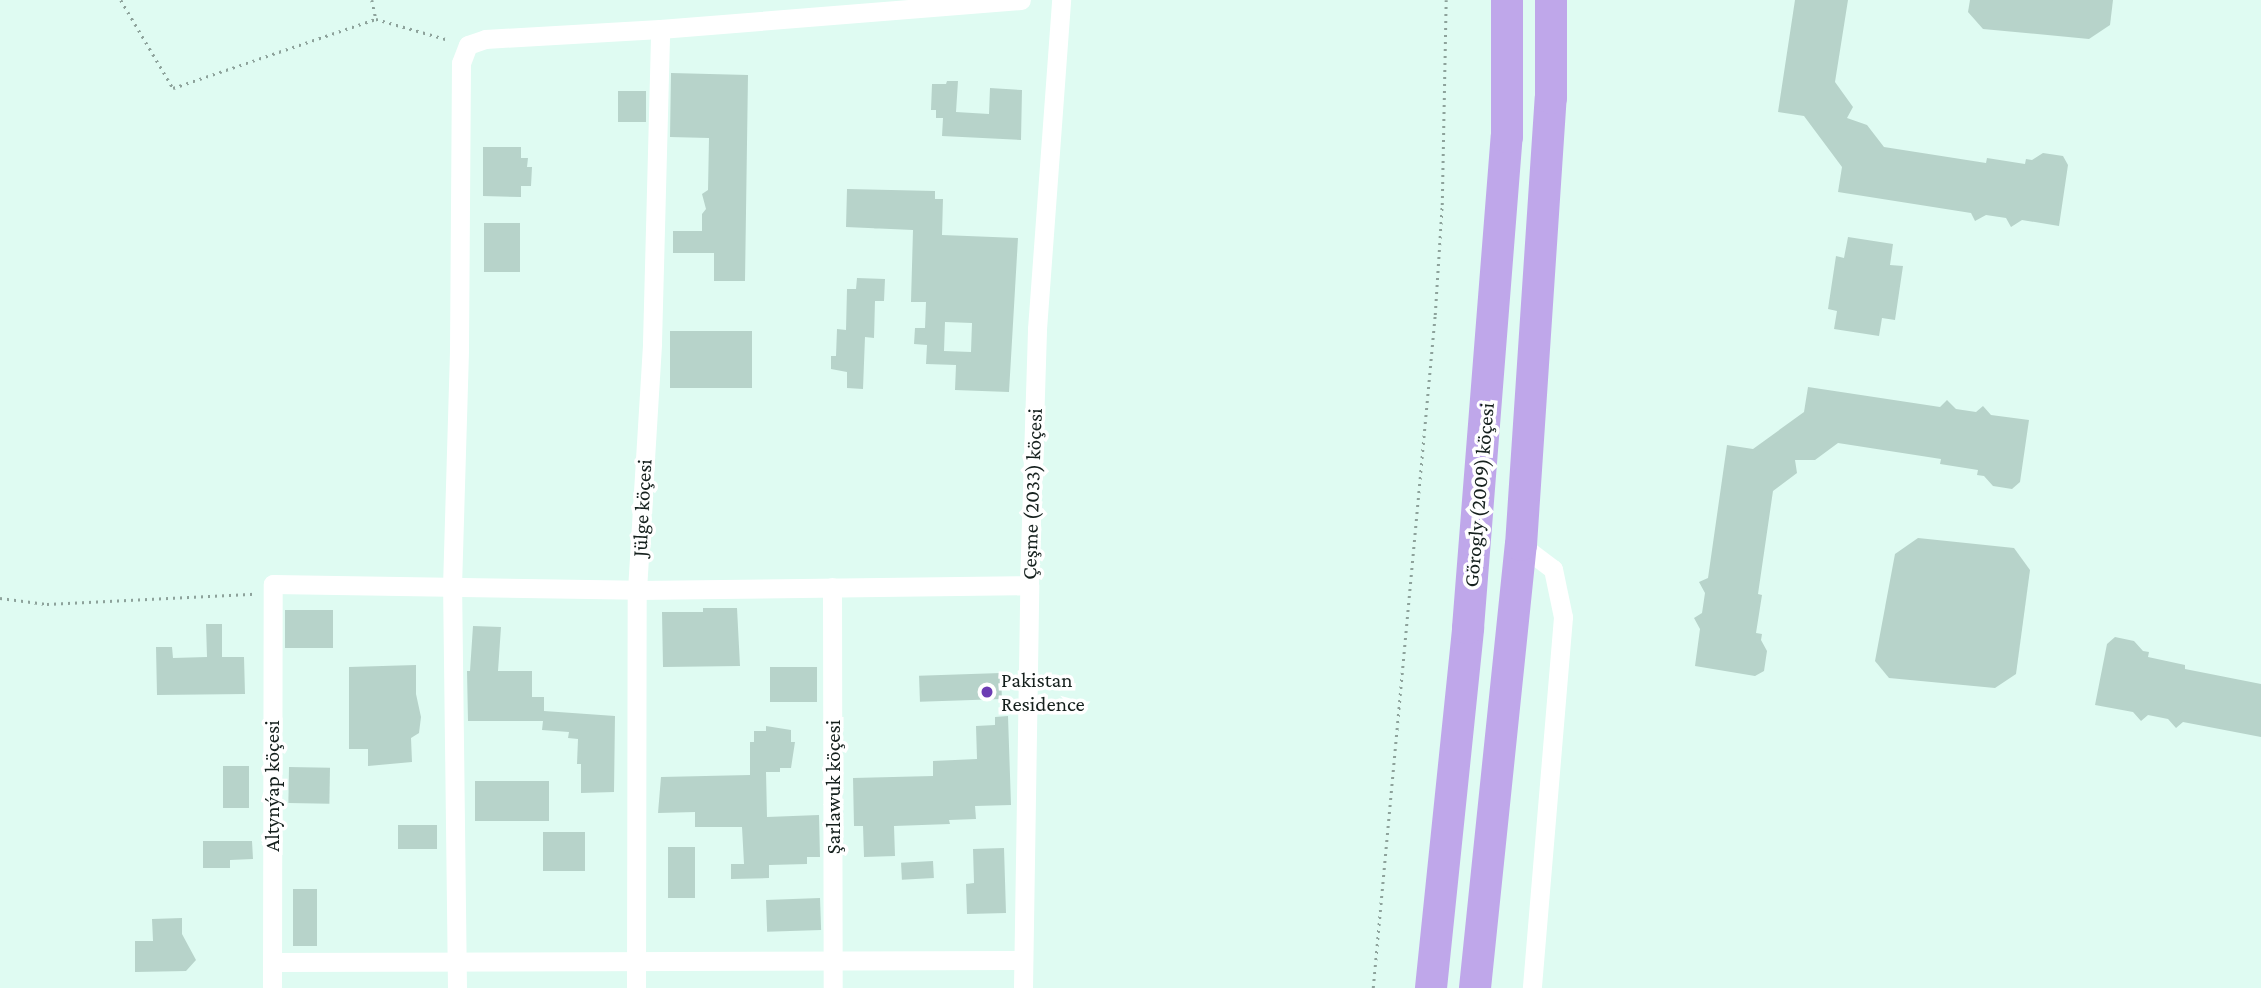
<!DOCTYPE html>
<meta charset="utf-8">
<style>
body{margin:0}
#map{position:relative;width:2261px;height:988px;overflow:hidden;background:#dffbf2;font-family:"Crimson Pro",serif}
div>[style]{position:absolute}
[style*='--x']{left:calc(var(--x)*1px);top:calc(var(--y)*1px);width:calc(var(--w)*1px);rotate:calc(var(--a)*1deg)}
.building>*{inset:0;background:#b7d3ca;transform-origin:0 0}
.path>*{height:2.5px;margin-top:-1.25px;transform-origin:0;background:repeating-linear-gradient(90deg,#8da29b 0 2px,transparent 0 7px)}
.minor>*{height:19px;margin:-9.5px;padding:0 9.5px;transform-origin:9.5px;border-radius:9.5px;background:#fff}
.primary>*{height:32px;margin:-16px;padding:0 16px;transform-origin:16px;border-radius:16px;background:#bfa7ea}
.dots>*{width:19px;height:19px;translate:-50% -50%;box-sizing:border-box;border:4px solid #fff;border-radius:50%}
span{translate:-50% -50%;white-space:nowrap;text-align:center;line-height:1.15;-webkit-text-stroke:7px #fff;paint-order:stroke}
.street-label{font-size:21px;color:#15201d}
.poi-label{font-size:21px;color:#15201d}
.left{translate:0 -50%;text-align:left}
</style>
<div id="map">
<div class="building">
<i style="clip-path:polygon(1795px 0,1848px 0,1835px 82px,1853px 107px,1847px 118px,1867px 125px,1884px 147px,1986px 163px,1987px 158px,2025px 164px,2026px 159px,2032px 160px,2043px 153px,2063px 156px,2068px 165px,2059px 226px,2022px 220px,2011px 227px,2006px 218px,1986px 215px,1975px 221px,1971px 213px,1838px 192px,1842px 167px,1804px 116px,1778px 112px)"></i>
<i style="clip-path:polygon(1970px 0,2113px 0,2110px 25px,2089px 39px,1983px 29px,1968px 12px)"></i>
<i style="clip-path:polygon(671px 73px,748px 75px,745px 281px,714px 281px,714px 253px,673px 253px,673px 231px,702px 231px,702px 214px,706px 209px,702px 194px,708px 190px,709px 138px,670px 137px)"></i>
<i style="clip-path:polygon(947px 81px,958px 81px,956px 112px,989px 114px,990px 88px,1022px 90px,1021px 140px,942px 136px,943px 118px,936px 118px,936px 110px,931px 110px,932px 84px,946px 84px)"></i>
<i style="left:618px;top:91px;width:28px;height:31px"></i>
<i style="clip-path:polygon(483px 147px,521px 147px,521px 158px,528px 158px,527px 167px,532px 167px,531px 186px,521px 186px,521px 197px,483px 196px)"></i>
<i style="clip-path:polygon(evenodd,847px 189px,935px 191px,935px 199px,943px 199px,942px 235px,1018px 238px,1009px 392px,955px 390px,956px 365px,926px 364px,927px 345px,914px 344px,915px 328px,925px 328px,926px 302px,911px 302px,913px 230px,846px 227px,847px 189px,945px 322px,972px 323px,971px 352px,944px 351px,945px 322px)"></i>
<i style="left:484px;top:223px;width:36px;height:49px"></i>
<i style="clip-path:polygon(1848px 237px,1893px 244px,1890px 265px,1903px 266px,1895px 320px,1882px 318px,1879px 336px,1834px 329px,1837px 311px,1828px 309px,1836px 256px,1844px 258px)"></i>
<i style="clip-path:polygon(857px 278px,885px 279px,884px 301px,875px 301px,874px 338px,865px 337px,863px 389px,847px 388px,847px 372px,831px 369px,831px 356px,836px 356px,837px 329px,846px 330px,847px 289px,856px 289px)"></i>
<i style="left:670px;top:331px;width:82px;height:57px"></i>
<i style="clip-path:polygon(1808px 387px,1940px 407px,1947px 400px,1956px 409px,1976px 412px,1983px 406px,1991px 415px,2029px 420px,2020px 482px,2012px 489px,1993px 486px,1984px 476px,1977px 475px,1978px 470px,1940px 464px,1941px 459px,1838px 443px,1815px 460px,1795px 460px,1797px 473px,1773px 491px,1758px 594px,1762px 595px,1756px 633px,1762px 634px,1761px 640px,1767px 651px,1764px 671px,1755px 676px,1695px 666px,1700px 629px,1694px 618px,1702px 613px,1705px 593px,1699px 582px,1708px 578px,1727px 445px,1753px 449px,1804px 412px)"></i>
<i style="clip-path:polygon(1918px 538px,2014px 548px,2030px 570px,2016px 674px,1995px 688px,1889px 678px,1875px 661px,1895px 554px)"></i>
<i style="clip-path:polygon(703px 608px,737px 608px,740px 666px,663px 667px,662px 612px,703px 612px)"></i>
<i style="left:285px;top:610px;width:48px;height:38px"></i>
<i style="clip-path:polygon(206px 624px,222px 624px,222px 657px,244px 657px,245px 694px,157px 695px,156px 647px,172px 647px,173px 658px,207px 657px)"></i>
<i style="clip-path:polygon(473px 626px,501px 627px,498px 671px,532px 671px,532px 697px,544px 697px,544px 714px,544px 711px,615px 716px,614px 792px,581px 793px,581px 764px,577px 764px,578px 739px,568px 738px,569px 732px,542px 730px,543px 721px,468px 721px,467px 671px,470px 671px)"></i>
<i style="clip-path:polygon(2115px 637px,2134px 641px,2143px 651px,2149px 652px,2148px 657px,2185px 665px,2185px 669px,2261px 684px,2261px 737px,2183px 722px,2176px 728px,2168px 719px,2148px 715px,2141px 721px,2133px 712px,2095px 705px,2107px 644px)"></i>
<i style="clip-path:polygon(416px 665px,416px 694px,421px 717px,419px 733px,411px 738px,412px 762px,368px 766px,368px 749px,349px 749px,349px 667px)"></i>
<i style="left:770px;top:667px;width:47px;height:35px"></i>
<i style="left:1001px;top:673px;width:26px;height:82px;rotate:88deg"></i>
<i style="clip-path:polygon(1008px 716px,1011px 805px,975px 806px,976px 819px,949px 820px,950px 824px,894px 826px,895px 856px,864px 857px,863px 826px,854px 826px,853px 778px,933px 776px,933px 761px,977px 759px,976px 726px,995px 725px,995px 717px)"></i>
<i style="clip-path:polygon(766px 726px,791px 730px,791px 742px,795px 742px,791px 768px,780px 768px,780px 772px,766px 772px,767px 817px,819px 815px,820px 857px,807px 857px,807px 864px,769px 865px,769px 878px,731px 879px,731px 864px,744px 864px,742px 827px,695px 827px,695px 812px,658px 813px,661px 777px,750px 775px,750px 742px,754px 742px,754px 731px,766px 731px)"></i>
<i style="left:223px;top:766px;width:26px;height:42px"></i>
<i style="left:289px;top:767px;width:41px;height:36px;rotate:1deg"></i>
<i style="left:475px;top:781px;width:74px;height:40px"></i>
<i style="left:398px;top:825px;width:39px;height:24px"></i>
<i style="left:543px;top:832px;width:42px;height:39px"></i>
<i style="clip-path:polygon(203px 841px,252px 841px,253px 859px,230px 860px,230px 868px,203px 868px)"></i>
<i style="left:668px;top:847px;width:27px;height:51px"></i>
<i style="clip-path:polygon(1004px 848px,1006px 913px,967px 914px,966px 884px,974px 883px,973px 849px)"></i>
<i style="left:933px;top:861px;width:17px;height:32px;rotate:87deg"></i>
<i style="left:293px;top:889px;width:24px;height:57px"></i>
<i style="left:820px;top:898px;width:32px;height:54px;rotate:88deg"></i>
<i style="clip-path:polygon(182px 918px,182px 934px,196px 960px,186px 971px,135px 972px,135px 941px,153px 941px,152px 919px)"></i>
</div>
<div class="path">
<i style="--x:121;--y:0;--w:102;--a:59.4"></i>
<i style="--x:173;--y:88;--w:214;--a:-18.8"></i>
<i style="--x:376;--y:19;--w:76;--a:16"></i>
<i style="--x:372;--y:0;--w:19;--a:78"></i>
<i style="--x:0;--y:598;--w:47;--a:7.3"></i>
<i style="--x:47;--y:604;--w:208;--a:-2.8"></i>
<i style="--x:1373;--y:988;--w:676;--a:-84.74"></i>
<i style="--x:1435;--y:315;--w:110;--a:-86.4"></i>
<i style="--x:1442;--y:205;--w:205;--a:-88.9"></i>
</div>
<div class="minor">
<i style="--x:1521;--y:545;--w:40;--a:37"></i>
<i style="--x:1553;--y:569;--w:49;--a:78.2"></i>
<i style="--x:1563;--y:617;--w:372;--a:94.8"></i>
<i style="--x:832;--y:587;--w:401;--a:89.9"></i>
<i style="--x:272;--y:962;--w:750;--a:-0.15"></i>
<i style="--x:272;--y:988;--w:404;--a:-89.9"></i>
<i style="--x:273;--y:584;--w:364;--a:0.9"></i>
<i style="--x:637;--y:590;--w:392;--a:-0.7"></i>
<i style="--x:457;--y:988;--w:401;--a:-90.7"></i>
<i style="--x:452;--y:587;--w:237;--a:-88.3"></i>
<i style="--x:459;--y:350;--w:287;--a:-89.6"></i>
<i style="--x:461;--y:63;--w:19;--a:-69"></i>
<i style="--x:468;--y:45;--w:18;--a:-19"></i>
<i style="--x:485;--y:39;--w:175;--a:-3.3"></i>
<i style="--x:660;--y:29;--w:362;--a:-4.6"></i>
<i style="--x:636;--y:988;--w:398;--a:-89.9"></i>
<i style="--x:637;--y:590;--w:247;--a:-86.5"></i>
<i style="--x:652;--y:343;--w:314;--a:-88.5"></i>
<i style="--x:1023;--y:988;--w:403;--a:-89.1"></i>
<i style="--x:1029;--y:585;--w:256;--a:-88.2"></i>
<i style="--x:1037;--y:329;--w:330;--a:-85.8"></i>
</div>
<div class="primary">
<i style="--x:1431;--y:988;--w:362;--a:-84.1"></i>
<i style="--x:1468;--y:628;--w:493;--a:-85.5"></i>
<i style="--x:1507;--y:137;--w:137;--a:-90"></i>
<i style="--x:1475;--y:988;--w:445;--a:-84.1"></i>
<i style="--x:1521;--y:545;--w:448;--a:-86.2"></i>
<i style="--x:1551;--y:98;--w:98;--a:-90"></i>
</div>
<div class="dots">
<i style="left:987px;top:692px;background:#6c3cb3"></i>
</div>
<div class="street-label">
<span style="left:1032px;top:494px;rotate:-88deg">Çeşme (2033) köçesi</span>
<span style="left:1479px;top:495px;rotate:-85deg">Görogly (2009) köçesi</span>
<span style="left:642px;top:508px;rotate:-87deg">Jülge köçesi</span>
<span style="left:272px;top:786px;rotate:-90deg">Altynýap köçesi</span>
<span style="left:833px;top:787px;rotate:-90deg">Şarlawuk köçesi</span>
</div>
<div class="poi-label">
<span class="left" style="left:1001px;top:692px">Pakistan<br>Residence</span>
</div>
</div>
